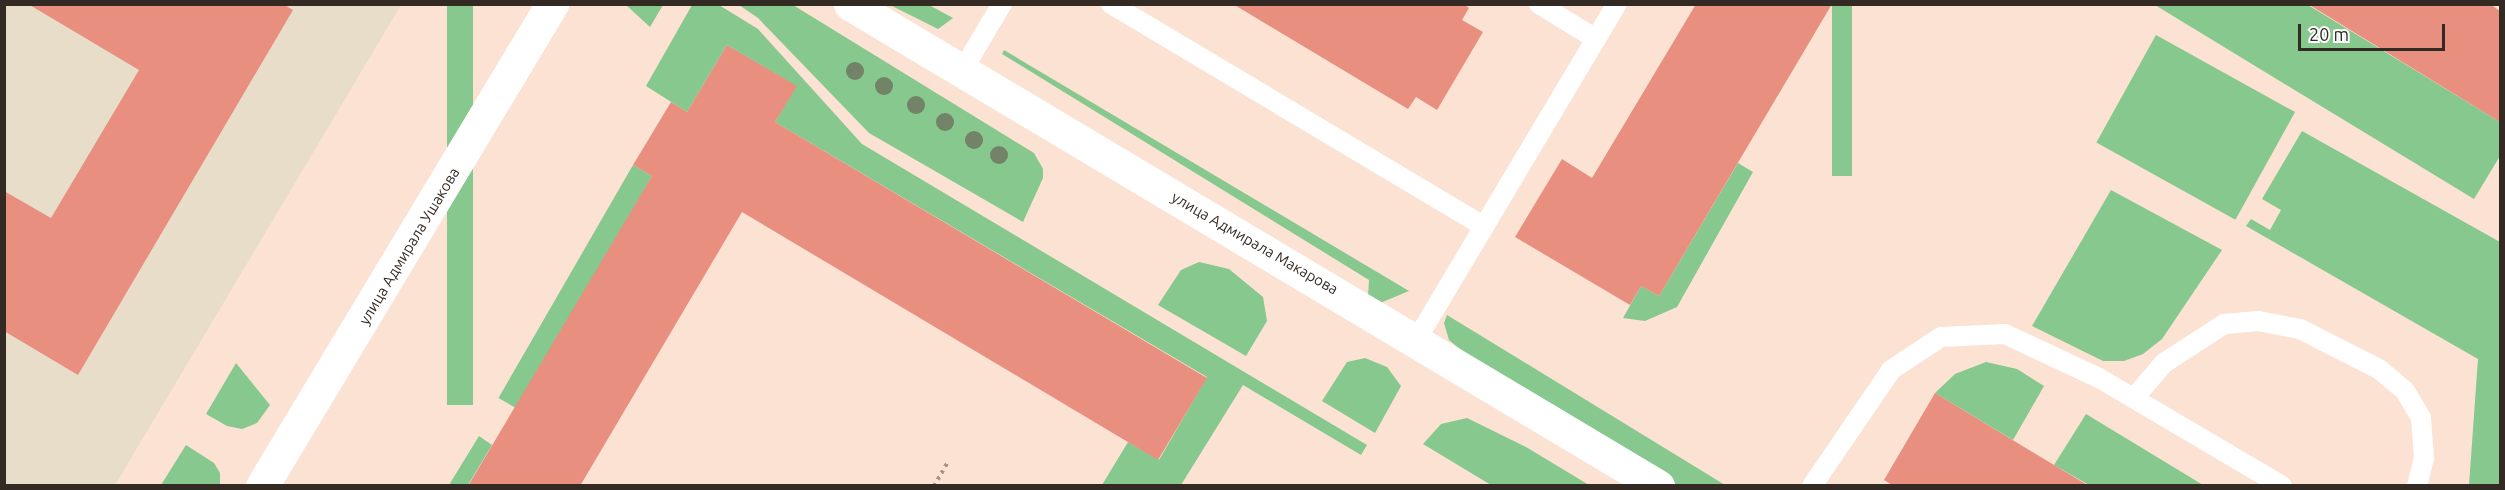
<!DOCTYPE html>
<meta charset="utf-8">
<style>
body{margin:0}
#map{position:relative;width:2505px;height:490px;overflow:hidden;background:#fbe2d3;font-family:Ubuntu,sans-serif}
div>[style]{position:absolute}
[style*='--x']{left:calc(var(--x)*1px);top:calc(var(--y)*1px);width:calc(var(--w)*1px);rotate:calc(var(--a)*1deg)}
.education>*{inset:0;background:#e8ddc8}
.green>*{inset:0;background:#86c88e;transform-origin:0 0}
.building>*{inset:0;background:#e88f7f}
.path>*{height:4px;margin-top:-2px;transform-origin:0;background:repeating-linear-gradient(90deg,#a69388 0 3px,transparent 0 7.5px)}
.service>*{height:20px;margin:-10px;padding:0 10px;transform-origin:10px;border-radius:10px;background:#fff}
.minor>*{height:33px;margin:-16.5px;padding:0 16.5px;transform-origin:16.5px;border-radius:16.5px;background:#fff}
.tertiary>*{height:33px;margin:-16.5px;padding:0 16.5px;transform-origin:16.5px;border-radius:16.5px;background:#fff}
.trees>*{width:18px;height:18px;margin:-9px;border-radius:50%;background:#728367}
span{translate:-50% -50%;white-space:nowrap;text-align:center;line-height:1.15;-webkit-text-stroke:4.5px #fff;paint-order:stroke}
.street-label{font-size:15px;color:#342a24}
.frame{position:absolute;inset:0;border:6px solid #342a24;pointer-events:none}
.scale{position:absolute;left:2298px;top:24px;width:147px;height:27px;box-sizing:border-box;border:3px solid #342a24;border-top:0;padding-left:8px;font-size:18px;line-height:21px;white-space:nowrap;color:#342a24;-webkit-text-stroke:4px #fff;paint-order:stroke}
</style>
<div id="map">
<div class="education">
<i style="clip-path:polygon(4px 5px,401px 5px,115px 485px,5px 485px)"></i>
</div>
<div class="green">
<i style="left:447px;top:5px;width:26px;height:400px"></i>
<i style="clip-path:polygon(626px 5px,663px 5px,650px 27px)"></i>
<i style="clip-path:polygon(692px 5px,719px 5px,758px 29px,862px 144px,1367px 445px,1361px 455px,1243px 385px,1181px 485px,1102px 485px,1128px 442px,1159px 460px,1207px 377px,775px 122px,796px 86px,727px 45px,687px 112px,646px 86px)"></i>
<i style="clip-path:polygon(739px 5px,793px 5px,1034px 153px,1043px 169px,1043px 178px,1023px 222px,869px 133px,758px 18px)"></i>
<i style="clip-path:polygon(890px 5px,929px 5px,953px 18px,938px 29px)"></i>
<i style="left:1832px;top:5px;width:20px;height:171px"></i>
<i style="clip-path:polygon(2155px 5px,2308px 5px,2500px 122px,2500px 156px,2474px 199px)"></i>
<i style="left:2156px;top:35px;width:159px;height:123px;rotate:29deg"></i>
<i style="clip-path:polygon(1004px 50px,1409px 291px,1380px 303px,1368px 296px,1369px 280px,1002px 54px)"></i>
<i style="clip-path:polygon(2302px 131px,2500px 242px,2500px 485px,2469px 485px,2478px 359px,2246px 226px,2251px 219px,2270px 230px,2281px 210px,2262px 199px)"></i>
<i style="clip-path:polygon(1738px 163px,1753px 172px,1677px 307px,1645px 321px,1623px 318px,1641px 286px,1659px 296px)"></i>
<i style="left:633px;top:165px;width:22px;height:269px;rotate:30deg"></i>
<i style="clip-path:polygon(2111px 190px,2222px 250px,2162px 339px,2143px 354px,2124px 361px,2103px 361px,2032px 326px)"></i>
<i style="clip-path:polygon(1199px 262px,1229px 269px,1263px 297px,1267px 321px,1246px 356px,1158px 305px,1181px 270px)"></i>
<i style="clip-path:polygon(1447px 315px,1725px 485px,1676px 485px,1484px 369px,1449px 340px,1444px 323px)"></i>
<i style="clip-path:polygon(1365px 358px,1387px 367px,1401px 386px,1375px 433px,1322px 401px,1347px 362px)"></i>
<i style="clip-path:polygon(1986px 362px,2017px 369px,2044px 386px,2013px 440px,1935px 393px,1955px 374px)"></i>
<i style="clip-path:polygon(236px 363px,270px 405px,257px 423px,242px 429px,227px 426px,206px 414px)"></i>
<i style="clip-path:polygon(2086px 414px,2203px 485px,2089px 485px,2054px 465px)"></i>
<i style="clip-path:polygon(1467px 418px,1526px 447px,1589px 485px,1491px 485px,1423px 444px,1441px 424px)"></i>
<i style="clip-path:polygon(479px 436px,492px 445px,468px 485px,449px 485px)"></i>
<i style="clip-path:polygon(186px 445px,214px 463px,220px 473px,220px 485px,161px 485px)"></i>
</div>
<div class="building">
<i style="clip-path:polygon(28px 4px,283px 4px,293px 10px,78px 375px,4px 331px,4px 191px,51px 218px,139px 70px)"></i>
<i style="clip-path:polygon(1233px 4px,1464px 4px,1469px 8px,1462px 20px,1483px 32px,1437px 110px,1416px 97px,1408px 109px)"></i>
<i style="clip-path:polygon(1696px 4px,1832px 4px,1659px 296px,1641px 286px,1630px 305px,1515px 237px,1562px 159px,1592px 178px)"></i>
<i style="clip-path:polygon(2308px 4px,2490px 4px,2500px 11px,2500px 122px)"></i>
<i style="clip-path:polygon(727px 45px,797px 86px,775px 122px,1207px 378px,1158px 460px,742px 212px,580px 486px,468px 486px,652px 176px,633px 165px,671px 102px,687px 112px)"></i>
<i style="clip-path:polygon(1935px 393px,2054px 465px,2089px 486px,1894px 486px,1884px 480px)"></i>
</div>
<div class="path">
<i style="--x:934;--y:486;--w:28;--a:-60"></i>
</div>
<div class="service">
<i style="--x:1111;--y:4;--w:434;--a:30.8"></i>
<i style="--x:1539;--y:4;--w:67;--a:31.6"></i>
<i style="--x:962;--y:71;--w:78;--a:-59.2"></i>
<i style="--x:1417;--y:339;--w:390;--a:-59.2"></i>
<i style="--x:2134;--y:398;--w:46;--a:-49.4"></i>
<i style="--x:2164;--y:363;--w:72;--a:-33"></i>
<i style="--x:2224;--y:324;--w:34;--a:-5"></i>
<i style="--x:2258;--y:321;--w:43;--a:10.8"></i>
<i style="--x:2300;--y:329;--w:89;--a:26.9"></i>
<i style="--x:2379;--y:369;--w:34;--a:40"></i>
<i style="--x:2405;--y:391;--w:31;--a:59"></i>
<i style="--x:2421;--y:418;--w:40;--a:85.7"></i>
<i style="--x:2424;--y:458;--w:29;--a:104"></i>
<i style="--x:1812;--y:486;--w:140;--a:-55.7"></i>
<i style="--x:1891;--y:370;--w:60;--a:-33.4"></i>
<i style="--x:1941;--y:337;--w:64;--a:-2.7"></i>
<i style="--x:2005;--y:334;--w:104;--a:25.1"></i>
<i style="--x:2099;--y:378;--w:212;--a:30.5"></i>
</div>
<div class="minor">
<i style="--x:850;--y:4;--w:941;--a:30.82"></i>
</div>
<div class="tertiary">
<i style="--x:262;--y:486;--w:563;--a:-58.97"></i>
</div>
<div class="trees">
<i style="left:855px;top:71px"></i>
<i style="left:884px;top:86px"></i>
<i style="left:916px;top:105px"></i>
<i style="left:945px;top:122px"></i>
<i style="left:974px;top:140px"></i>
<i style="left:999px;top:155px"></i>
</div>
<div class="street-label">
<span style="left:1255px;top:243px;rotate:30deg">улица Адмирала Макарова</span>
<span style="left:409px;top:246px;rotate:-59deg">улица Адмирала Ушакова</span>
</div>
<div class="frame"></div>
<div class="scale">20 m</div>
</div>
